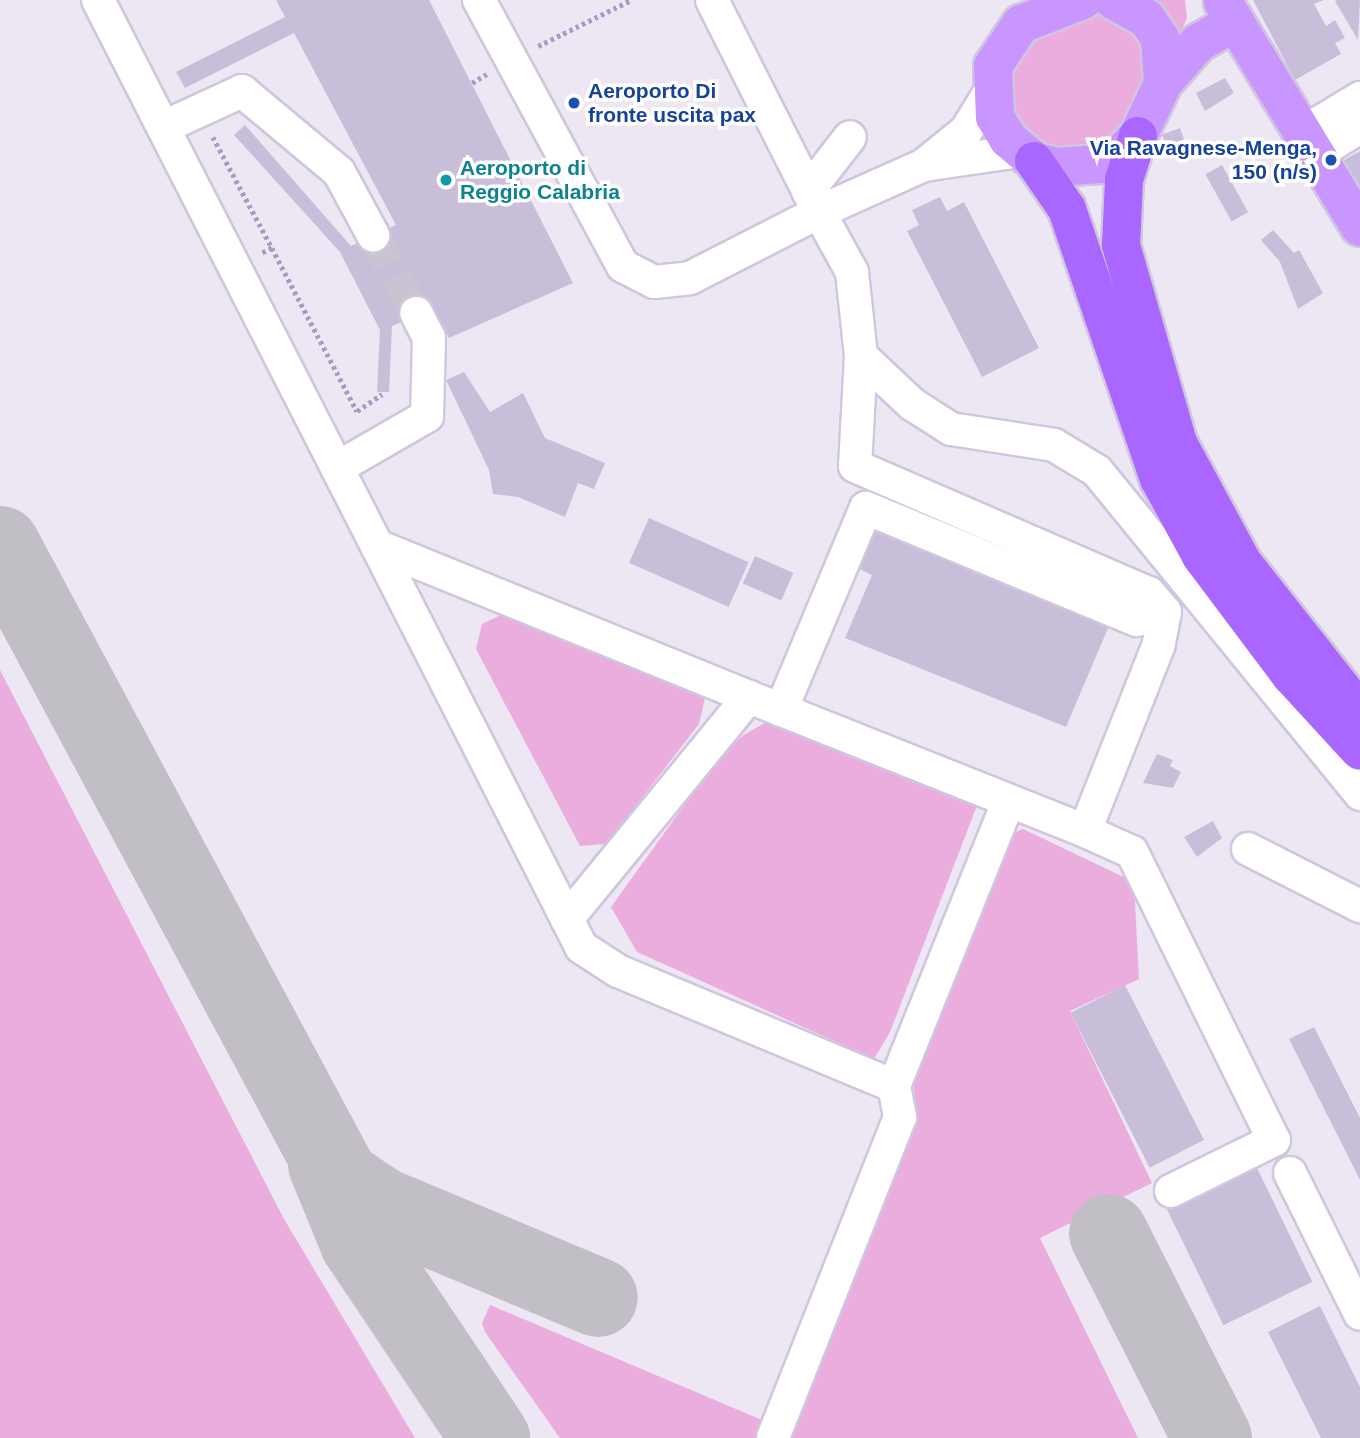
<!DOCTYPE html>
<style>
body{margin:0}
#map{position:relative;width:1360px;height:1438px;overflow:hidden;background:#ede7f4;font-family:Arial,sans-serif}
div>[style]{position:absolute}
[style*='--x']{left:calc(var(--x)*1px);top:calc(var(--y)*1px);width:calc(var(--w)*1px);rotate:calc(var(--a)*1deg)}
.green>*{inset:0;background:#ebaddd}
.taxiway>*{height:79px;margin:-39.5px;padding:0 39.5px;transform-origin:39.5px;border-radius:39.5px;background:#c2bec5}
.building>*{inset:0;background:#c9beda;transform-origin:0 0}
.minor-tunnel>*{height:32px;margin-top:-16px;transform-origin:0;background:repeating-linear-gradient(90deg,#cac3d2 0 32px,transparent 0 48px)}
.path>*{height:4.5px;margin-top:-2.25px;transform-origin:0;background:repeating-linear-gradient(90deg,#ab99c3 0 3.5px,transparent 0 7px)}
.roads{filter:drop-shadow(2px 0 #d0c6de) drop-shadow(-2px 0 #d0c6de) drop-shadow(0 2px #d0c6de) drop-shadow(0 -2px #d0c6de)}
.minor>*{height:32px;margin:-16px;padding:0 16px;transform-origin:16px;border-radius:16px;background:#fff}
.major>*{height:38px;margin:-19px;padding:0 19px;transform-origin:19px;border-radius:19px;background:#c995ff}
.highway>*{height:38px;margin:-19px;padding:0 19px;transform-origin:19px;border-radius:19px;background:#aa67ff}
.dots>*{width:19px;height:19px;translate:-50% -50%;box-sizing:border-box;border:4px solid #fff;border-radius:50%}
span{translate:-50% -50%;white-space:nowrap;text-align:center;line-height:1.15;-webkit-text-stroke:7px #fff;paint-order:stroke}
.transit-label{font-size:21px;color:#164399;font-weight:700}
.left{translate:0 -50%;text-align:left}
.right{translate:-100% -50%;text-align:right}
.culture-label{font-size:21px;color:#0d838f;font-weight:700}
</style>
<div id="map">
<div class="green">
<i style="clip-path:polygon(1152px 0,1185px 0,1187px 18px,1177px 41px)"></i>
<i style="clip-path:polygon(1109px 10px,1141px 32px,1148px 62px,1139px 98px,1110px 144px,1065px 158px,1018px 129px,1006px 84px,1009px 63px,1033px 34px,1082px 14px)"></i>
<i style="clip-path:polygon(507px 612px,707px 689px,699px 724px,606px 844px,580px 846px,476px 649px,482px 624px)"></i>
<i style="clip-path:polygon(0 670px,284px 1219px,415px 1438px,0 1438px)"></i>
<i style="clip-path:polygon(773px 718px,978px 803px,890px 1032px,874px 1059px,637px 952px,611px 907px,711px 768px,742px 736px)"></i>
<i style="clip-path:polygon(1023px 829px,1134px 882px,1139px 979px,1070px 1011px,1152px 1183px,1040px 1238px,1138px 1438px,784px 1438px,918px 1116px,912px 1077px,1010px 834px)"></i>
<i style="clip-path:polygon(490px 1305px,762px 1420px,757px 1438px,560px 1438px,485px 1332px,482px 1323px)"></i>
</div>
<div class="taxiway">
<i style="--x:0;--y:545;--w:719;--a:61.8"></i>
<i style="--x:340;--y:1179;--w:48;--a:34"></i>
<i style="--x:380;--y:1206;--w:236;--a:22.7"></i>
<i style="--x:327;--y:1164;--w:84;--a:67.7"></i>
<i style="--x:359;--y:1242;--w:236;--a:56.2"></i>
<i style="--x:1108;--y:1233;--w:230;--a:63.1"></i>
</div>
<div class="building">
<i style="clip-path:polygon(276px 0,429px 0,573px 283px,449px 338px,433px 308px,392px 326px,389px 392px,377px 392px,380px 330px,340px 252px,234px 135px,245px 125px,351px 246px,396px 225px,294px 33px,185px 88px,176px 72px,285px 17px)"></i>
<i style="clip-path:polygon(1253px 0,1324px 0,1314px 4px,1326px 26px,1335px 20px,1345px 38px,1335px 43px,1341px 54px,1295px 80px)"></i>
<i style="clip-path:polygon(1337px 0,1360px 0,1358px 40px,1335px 1px)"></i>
<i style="clip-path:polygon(1225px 78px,1234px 93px,1205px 111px,1196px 93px)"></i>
<i style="left:1180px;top:128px;width:12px;height:19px;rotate:70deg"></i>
<i style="clip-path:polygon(1360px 151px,1360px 188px,1344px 160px)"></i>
<i style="left:1222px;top:165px;width:54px;height:19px;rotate:61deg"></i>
<i style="clip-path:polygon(940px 197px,947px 211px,964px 202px,1039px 348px,982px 377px,907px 231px,919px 225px,912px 210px)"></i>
<i style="clip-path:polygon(1273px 230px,1294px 253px,1299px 250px,1323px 293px,1298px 309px,1280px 262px,1261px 240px)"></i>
<i style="clip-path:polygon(464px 372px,490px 412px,523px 393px,545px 438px,605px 463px,594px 489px,578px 483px,565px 517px,518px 497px,493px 494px,489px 470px,446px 380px)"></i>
<i style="left:649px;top:518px;width:109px;height:49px;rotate:24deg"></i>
<i style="clip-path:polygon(863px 520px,1111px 621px,1066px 727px,845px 638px,872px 575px,847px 563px)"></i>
<i style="left:755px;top:556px;width:42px;height:30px;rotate:24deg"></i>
<i style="clip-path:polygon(1157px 754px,1173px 760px,1170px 766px,1181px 772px,1173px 788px,1143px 783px)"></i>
<i style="clip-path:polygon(1213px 821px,1222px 838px,1197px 857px,1184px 837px)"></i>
<i style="left:1125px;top:985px;width:174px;height:61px;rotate:63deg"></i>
<i style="clip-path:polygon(1314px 1027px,1360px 1118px,1360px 1180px,1289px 1039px)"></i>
<i style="left:1255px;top:1164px;width:131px;height:99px;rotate:64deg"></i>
<i style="clip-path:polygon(1320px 1306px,1360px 1387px,1360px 1438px,1321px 1438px,1268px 1332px)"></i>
</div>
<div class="minor-tunnel">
<i style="--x:373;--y:235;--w:89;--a:61.1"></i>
</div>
<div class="path">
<i style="--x:538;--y:46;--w:104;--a:-26.3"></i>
<i style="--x:472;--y:83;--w:17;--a:-31"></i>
<i style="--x:213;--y:137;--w:126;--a:62"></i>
<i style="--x:272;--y:248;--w:13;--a:153"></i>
<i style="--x:272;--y:248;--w:184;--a:62.5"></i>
<i style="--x:357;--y:411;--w:30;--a:-34"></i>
</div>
<div class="roads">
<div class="minor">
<i style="--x:98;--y:0;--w:613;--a:62.93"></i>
<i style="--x:479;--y:0;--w:302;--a:61.6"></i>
<i style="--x:623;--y:266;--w:35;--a:27"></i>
<i style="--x:654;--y:282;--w:36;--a:-6"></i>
<i style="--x:690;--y:278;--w:145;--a:-27.1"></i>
<i style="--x:819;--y:212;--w:237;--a:-116.8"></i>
<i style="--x:990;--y:92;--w:46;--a:121.6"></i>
<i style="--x:966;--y:131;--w:54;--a:141"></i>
<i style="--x:924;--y:165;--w:115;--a:155.9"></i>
<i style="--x:819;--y:212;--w:68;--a:61.2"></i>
<i style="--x:852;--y:272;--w:84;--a:83.9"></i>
<i style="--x:861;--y:356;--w:70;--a:43.3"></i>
<i style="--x:912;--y:404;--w:46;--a:32.7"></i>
<i style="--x:951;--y:429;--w:104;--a:8.8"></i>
<i style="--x:1054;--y:445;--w:50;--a:31.2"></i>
<i style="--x:1097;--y:471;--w:417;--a:50.8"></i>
<i style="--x:164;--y:127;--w:86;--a:-24.8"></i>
<i style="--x:242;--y:91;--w:126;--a:39.9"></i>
<i style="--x:339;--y:172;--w:72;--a:61.6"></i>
<i style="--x:1302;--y:133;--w:68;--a:-31.1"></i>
<i style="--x:1315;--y:155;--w:53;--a:-31.9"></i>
<i style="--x:924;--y:165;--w:97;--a:-8.3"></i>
<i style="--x:808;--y:191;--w:68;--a:-52.1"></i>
<i style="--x:861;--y:356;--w:110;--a:93.1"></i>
<i style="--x:855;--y:466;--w:320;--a:23.4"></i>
<i style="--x:1149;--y:593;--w:25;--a:50"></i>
<i style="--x:1165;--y:612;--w:33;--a:101"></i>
<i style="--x:1159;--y:644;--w:201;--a:111.6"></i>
<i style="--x:1085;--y:831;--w:51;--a:24.1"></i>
<i style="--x:1132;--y:852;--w:321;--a:63.8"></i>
<i style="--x:1274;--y:1140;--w:115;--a:153.7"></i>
<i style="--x:337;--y:468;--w:104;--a:-30"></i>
<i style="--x:427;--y:416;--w:78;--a:-88.5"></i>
<i style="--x:429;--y:338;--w:28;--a:-117"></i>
<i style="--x:749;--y:697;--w:401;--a:-157.9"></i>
<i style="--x:377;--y:546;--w:450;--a:63"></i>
<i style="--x:581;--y:947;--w:44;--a:33"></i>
<i style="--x:618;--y:971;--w:299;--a:22.6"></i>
<i style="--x:894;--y:1086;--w:32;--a:79"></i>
<i style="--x:900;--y:1117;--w:345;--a:111.6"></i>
<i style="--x:781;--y:710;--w:219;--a:-67.2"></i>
<i style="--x:866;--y:508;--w:293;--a:22.5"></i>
<i style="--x:1248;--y:849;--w:126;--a:27"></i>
<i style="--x:567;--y:919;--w:287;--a:-50.7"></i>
<i style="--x:749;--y:697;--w:362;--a:21.7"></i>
<i style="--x:894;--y:1086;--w:306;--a:-68.1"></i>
<i style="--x:1290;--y:1173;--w:157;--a:63.6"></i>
</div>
<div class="major">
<i style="--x:1083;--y:0;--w:66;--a:158.8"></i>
<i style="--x:1021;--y:24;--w:50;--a:123.7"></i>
<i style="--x:993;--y:66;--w:51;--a:87.8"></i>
<i style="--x:995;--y:117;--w:26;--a:59"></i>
<i style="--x:1008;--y:139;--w:34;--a:40"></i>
<i style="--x:1034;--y:161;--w:22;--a:16"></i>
<i style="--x:1055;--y:167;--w:46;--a:-3.7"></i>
<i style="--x:1101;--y:164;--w:28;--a:-30"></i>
<i style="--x:1125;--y:150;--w:19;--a:-47"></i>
<i style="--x:1138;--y:136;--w:59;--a:-64.7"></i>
<i style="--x:1163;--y:83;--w:53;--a:-48.8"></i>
<i style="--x:1198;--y:43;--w:43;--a:-29.6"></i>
<i style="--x:1113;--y:0;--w:39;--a:29"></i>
<i style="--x:1147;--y:19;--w:23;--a:56"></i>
<i style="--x:1160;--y:38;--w:45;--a:86.2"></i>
<i style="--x:1223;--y:2;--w:263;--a:58.7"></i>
</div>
<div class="highway">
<i style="--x:1138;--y:136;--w:46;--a:107.7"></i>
<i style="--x:1124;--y:180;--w:65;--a:92.6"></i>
<i style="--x:1121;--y:245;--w:206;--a:73.9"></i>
<i style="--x:1178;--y:443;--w:136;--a:61.6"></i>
<i style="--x:1243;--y:563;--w:189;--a:51.7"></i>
<i style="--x:1034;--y:161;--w:58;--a:55.5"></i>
<i style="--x:1067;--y:209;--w:285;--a:71.2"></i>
<i style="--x:1159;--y:479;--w:88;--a:61.4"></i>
<i style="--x:1201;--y:556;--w:151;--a:53.1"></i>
<i style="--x:1292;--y:677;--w:100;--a:47.4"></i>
</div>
</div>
<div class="dots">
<i style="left:574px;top:103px;background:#1a4fb4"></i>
<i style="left:1331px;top:160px;background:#1a4fb4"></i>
<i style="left:446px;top:180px;background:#0f9aa8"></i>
</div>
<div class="transit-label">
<span class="left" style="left:588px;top:103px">Aeroporto Di<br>fronte uscita pax</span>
<span class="right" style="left:1317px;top:160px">Via Ravagnese-Menga,<br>150 (n/s)</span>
</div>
<div class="culture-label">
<span class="left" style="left:460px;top:180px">Aeroporto di<br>Reggio Calabria</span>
</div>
</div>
